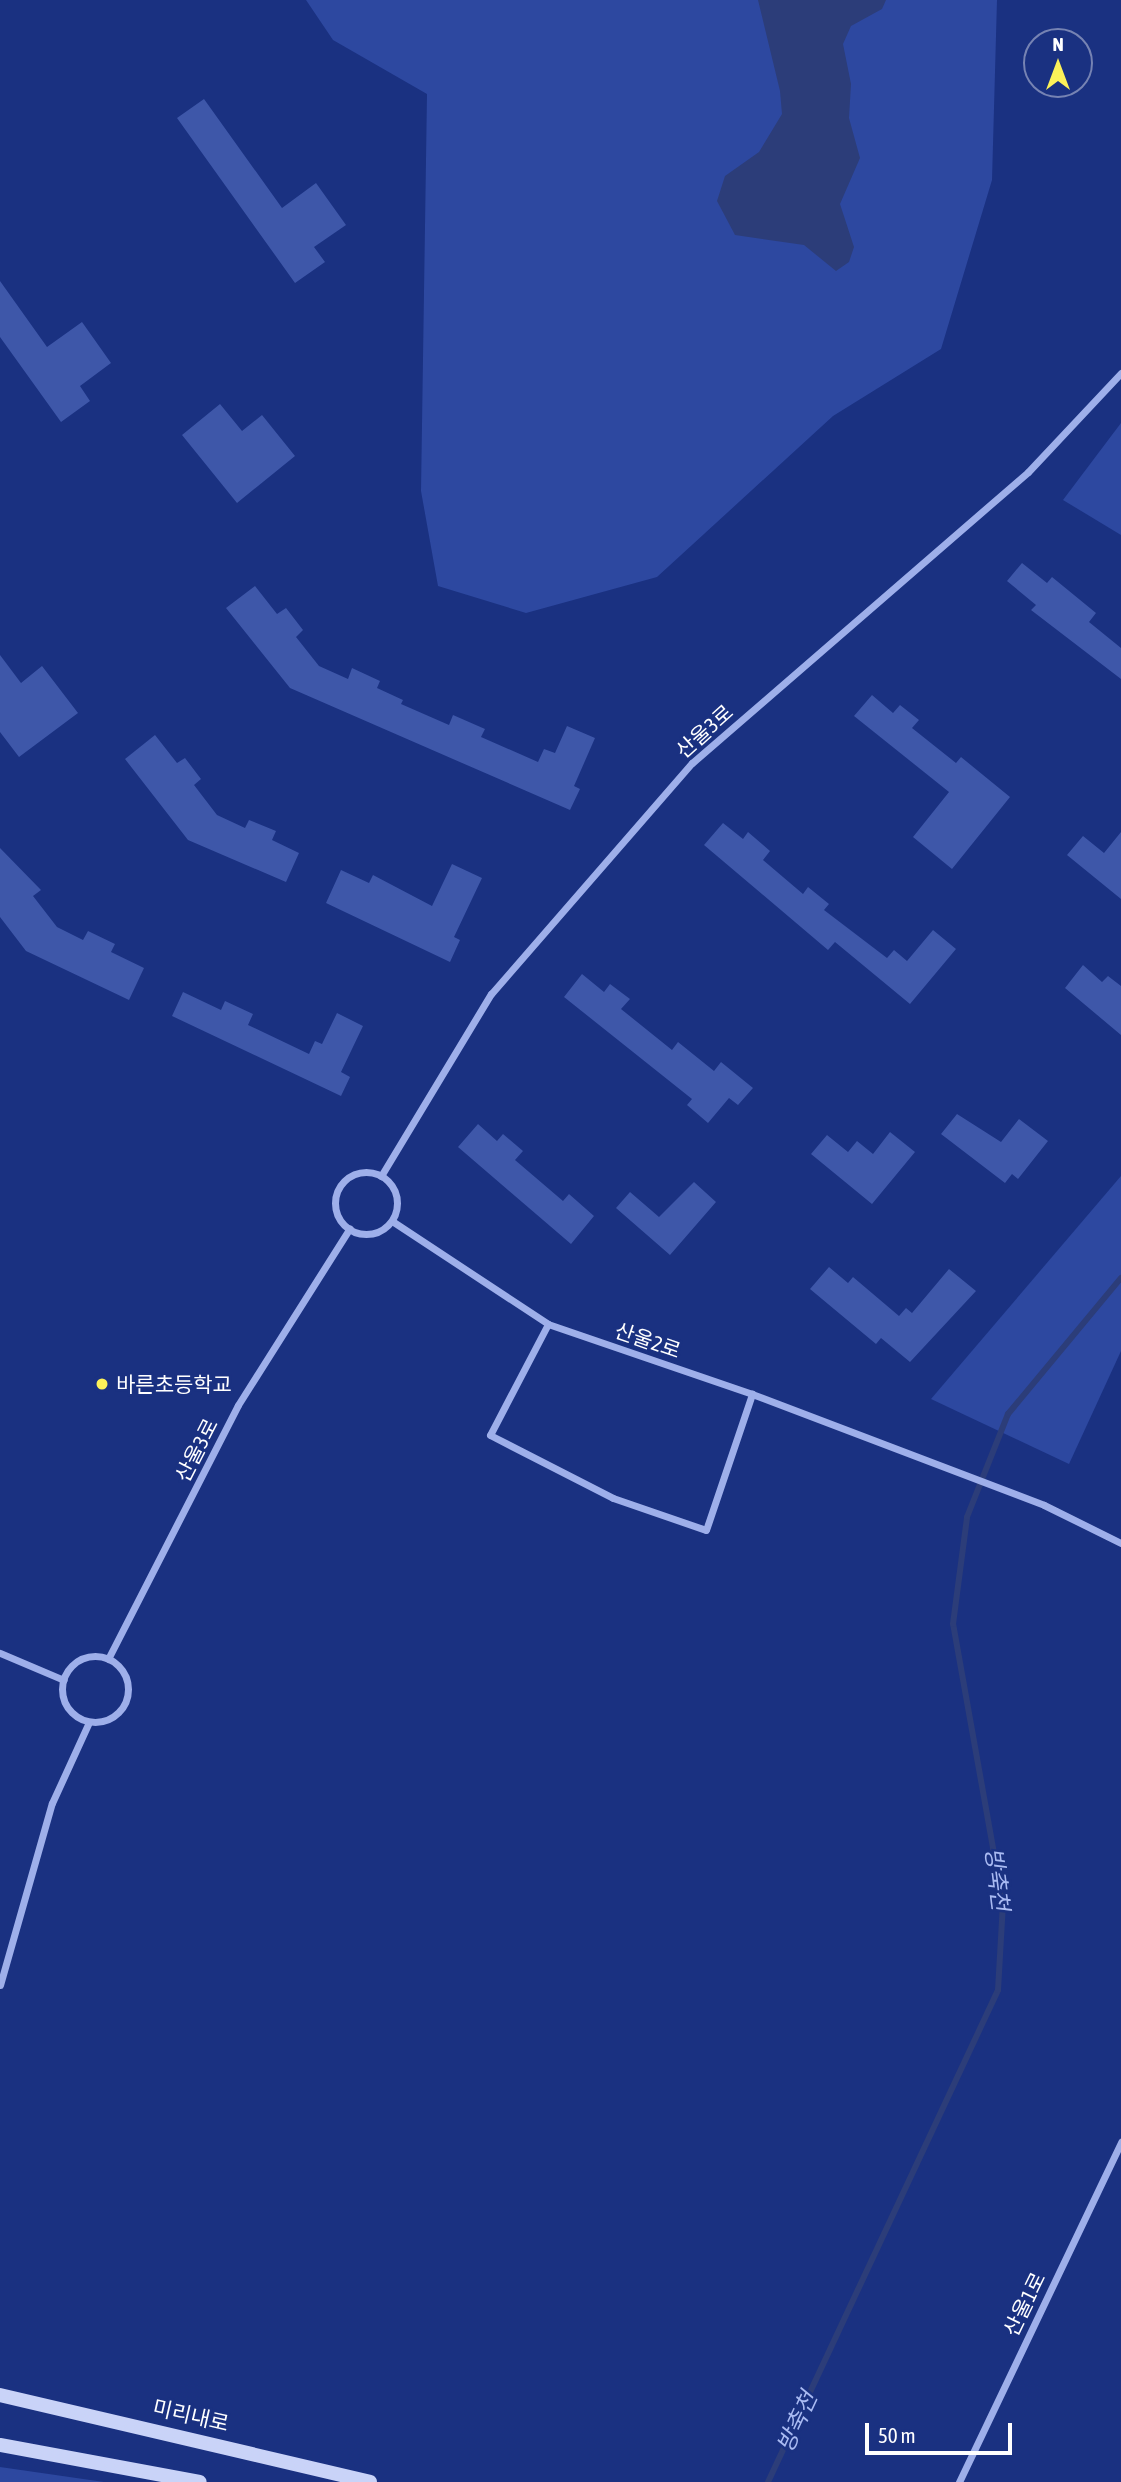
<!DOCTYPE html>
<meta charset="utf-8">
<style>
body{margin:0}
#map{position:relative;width:1121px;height:2482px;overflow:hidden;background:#1a3181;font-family:"Asap Condensed","Noto Sans KR",sans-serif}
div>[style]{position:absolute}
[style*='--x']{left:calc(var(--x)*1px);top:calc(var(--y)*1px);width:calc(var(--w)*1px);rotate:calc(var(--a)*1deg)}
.green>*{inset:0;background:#2d48a0}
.water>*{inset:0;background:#2c3d79}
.stream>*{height:6px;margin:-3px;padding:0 3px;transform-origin:3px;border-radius:3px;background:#2c3d79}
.building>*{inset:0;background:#3e57a9}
.street>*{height:7px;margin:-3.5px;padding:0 3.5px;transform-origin:3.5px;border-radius:3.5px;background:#9eafea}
.street>.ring{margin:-3.5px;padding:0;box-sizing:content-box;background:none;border:7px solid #9eafea;border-radius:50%}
.secondary>*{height:14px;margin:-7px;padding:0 7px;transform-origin:7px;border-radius:7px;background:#c9d3f8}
.dots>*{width:19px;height:19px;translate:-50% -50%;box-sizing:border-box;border:4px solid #1a3181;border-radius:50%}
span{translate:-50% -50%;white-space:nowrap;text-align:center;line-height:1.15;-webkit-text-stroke:5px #1a3181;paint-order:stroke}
.street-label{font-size:21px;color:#fff}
.poi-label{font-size:21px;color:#fff}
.left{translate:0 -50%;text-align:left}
.water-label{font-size:23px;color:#a9baf2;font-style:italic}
.north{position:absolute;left:1023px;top:28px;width:70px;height:70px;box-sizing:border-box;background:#1a3181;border:2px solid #7683b3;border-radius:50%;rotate:0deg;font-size:19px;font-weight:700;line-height:28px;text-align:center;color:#fff}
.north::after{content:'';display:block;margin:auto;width:24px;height:32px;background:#fcf159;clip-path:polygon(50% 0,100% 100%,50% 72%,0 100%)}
.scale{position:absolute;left:865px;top:2423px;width:147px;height:32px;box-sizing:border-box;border:4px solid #fff;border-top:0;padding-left:9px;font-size:21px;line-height:24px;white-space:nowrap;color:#fff;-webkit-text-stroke:5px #1a3181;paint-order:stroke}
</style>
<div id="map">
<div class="green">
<i style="clip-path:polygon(306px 0,997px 0,992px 180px,941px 349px,833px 416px,657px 577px,526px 613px,438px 586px,421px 491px,427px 94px,333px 40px)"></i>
<i style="clip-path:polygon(1121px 423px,1121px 535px,1063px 500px)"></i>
<i style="clip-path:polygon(1121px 1176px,1121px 1351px,1069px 1464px,931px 1399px)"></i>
<i style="clip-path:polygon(0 2467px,104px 2482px,0 2482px)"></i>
</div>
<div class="water">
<i style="clip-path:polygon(758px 0,886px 0,882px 9px,851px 26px,843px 44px,851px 84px,849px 118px,860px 158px,840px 204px,854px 247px,849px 262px,836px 271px,804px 245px,735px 235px,717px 201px,725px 176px,759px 152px,782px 114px,780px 91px)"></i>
</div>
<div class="stream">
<i style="--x:768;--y:2482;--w:543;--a:-64.94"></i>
<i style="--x:998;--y:1990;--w:86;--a:-86.7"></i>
<i style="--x:1003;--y:1904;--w:284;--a:-100.1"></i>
<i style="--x:953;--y:1624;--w:108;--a:-82.5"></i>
<i style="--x:967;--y:1517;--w:111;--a:-68.3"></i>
<i style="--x:1008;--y:1414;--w:177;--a:-50.3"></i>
</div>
<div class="building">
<i style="clip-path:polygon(204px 99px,282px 208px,316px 183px,346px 225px,314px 247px,325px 262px,295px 283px,177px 118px)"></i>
<i style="clip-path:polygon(0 281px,47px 347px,82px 322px,111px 363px,80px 386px,90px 401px,61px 422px,0 337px)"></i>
<i style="clip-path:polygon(220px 404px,242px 431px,262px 415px,295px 456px,237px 503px,182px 435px)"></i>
<i style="clip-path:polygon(1022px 563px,1047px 583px,1052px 577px,1096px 613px,1089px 622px,1121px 648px,1121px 679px,1031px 610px,1036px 605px,1007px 581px)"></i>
<i style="clip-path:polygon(255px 586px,277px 614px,286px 608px,303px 630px,296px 637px,319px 666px,348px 679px,352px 668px,380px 681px,377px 688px,403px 700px,401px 704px,449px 725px,453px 715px,485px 729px,481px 737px,538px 762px,544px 749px,555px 753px,567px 726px,595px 738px,574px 786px,580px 789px,570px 810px,290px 688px,226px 608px)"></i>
<i style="clip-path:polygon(0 655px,21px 683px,42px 666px,78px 713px,19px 757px,0 732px)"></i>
<i style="clip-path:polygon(872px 695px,893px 713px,900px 705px,919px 720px,912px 728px,956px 763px,961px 757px,1010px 797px,952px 869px,913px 837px,949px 792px,854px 716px)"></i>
<i style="clip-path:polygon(155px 735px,177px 763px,185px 758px,201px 779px,194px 785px,217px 815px,245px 828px,249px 820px,276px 831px,272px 840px,299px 853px,286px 882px,188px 840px,125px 759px)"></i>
<i style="clip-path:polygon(723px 823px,743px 839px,748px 832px,770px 851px,763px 860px,803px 894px,808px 887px,829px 904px,824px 910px,887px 958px,894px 950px,907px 961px,933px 930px,956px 949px,910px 1004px,835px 942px,828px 950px,704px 845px)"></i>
<i style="clip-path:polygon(1121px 832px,1121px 899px,1067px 855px,1083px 836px,1104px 853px)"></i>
<i style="clip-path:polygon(0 848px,41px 890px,33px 896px,57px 927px,83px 940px,88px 931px,115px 944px,111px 952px,144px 968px,129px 1000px,26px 951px,0 917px)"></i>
<i style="clip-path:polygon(452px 864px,482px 878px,454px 937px,460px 940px,450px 962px,326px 903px,341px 870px,369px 883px,373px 875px,432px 906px)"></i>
<i style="clip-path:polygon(1083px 965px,1102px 982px,1108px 976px,1121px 986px,1121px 1035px,1065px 988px)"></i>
<i style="clip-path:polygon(582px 974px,604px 992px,610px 984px,630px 999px,621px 1009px,672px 1050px,678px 1042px,714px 1071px,721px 1062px,753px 1088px,738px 1105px,729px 1098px,708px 1123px,687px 1105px,692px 1099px,564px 997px)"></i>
<i style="clip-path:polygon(183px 992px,221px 1010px,225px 1001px,253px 1014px,248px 1025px,309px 1054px,315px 1041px,322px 1044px,337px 1013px,363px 1026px,341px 1072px,350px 1077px,341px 1096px,172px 1016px)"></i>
<i style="clip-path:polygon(957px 1114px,1001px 1142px,1019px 1119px,1048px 1141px,1018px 1179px,1012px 1174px,1005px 1183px,941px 1134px)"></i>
<i style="clip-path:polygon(478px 1124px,497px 1141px,503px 1134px,523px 1151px,515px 1160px,563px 1201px,569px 1194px,594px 1216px,571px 1244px,458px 1147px)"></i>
<i style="clip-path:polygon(890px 1132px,915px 1152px,872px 1204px,811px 1154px,827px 1135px,848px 1152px,857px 1141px,873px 1154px)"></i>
<i style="clip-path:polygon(694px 1182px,716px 1202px,670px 1255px,616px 1208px,630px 1192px,659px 1217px)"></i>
<i style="clip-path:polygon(829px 1267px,848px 1283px,853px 1277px,899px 1316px,906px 1308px,912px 1313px,949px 1269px,976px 1291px,910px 1362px,881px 1338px,876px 1344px,810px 1289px)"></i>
</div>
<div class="street">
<i class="ring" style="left:335px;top:1172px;width:55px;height:55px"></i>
<i style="--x:381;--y:1176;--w:213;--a:-58.9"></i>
<i style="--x:491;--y:994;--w:306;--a:-49"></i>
<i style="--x:692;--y:763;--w:444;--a:-40.9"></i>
<i style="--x:1028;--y:472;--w:136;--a:-46.8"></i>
<i style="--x:392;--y:1221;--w:187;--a:33.4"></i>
<i style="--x:548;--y:1324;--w:216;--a:18.9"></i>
<i style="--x:752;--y:1394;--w:312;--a:20.8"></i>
<i style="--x:1044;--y:1505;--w:86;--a:26.3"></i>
<i style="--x:548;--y:1324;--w:125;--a:117.6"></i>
<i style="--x:490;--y:1435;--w:138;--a:27.1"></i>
<i style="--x:613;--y:1498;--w:98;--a:19"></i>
<i style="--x:706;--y:1530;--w:144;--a:-71.3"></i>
<i style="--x:0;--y:1653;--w:69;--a:22.9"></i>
<i class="ring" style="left:62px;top:1656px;width:59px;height:59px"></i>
<i style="--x:108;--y:1659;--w:285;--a:-62.9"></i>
<i style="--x:238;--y:1405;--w:209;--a:-57.7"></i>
<i style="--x:0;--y:1985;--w:189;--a:-74.1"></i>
<i style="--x:52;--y:1803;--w:89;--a:-65.4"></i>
<i style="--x:959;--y:2482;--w:377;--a:-64.5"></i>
</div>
<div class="secondary">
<i style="--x:0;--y:2395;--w:380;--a:13.2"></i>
<i style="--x:0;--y:2445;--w:203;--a:10.5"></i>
</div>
<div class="dots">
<i style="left:102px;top:1384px;background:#fcf159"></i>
</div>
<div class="street-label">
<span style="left:704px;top:731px;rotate:-42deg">산울3로</span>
<span style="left:648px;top:1340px;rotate:19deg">산울2로</span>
<span style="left:196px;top:1450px;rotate:-63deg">산울3로</span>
<span style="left:1024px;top:2304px;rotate:-64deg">산울1로</span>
<span style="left:191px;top:2415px;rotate:13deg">미리내로</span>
</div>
<div class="poi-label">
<span class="left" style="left:116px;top:1384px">바른초등학교</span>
</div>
<div class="water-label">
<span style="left:997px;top:1879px;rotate:83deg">방축천</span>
<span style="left:797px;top:2422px;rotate:-65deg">방축천</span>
</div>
<div class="north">N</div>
<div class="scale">50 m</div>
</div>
